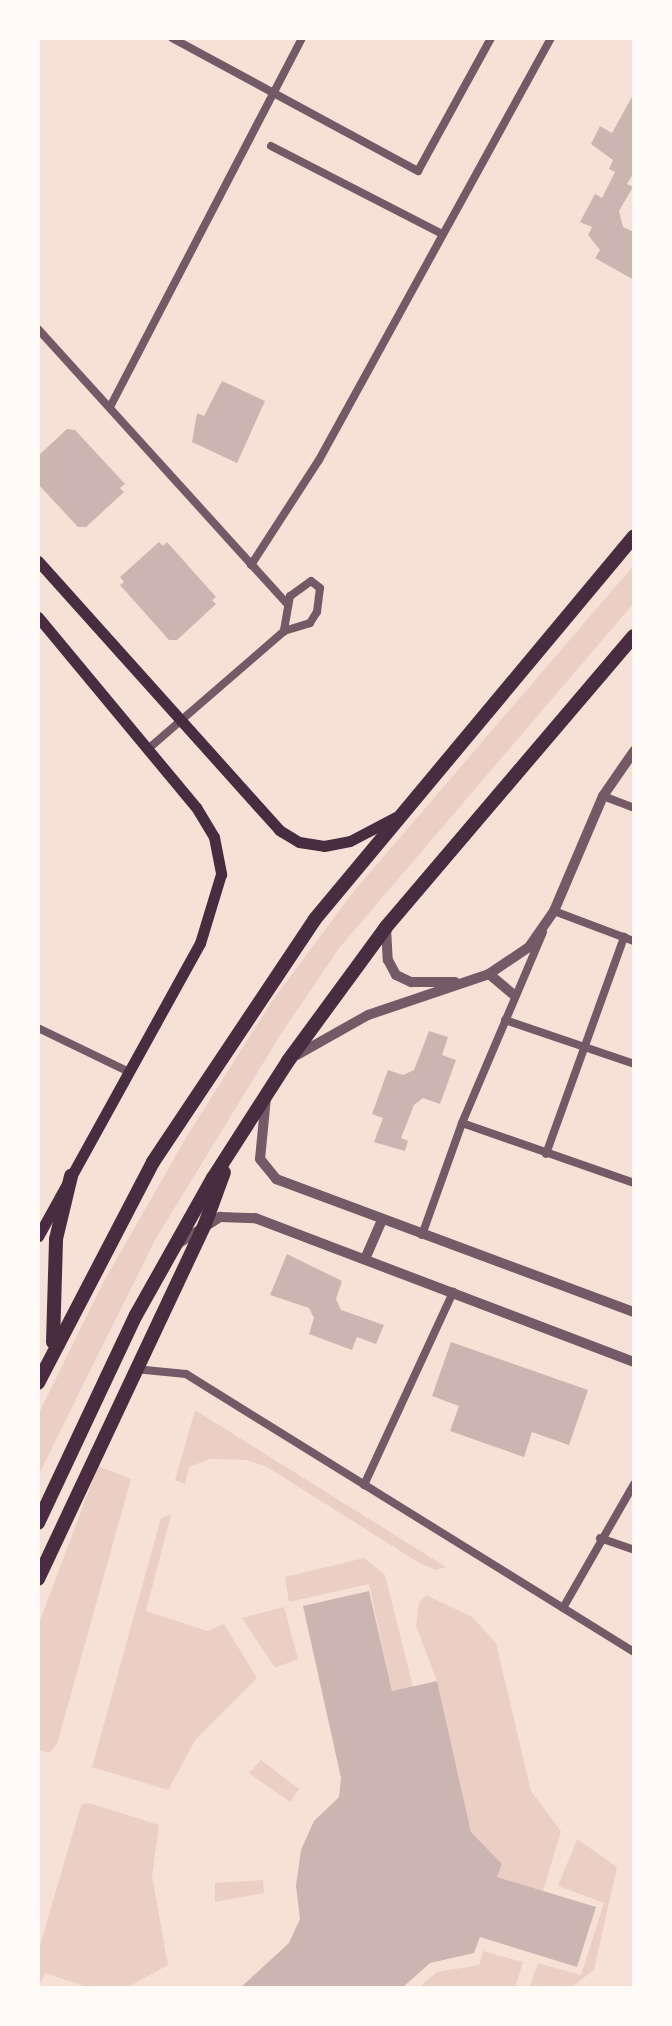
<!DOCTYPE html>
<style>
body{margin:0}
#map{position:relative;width:672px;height:2026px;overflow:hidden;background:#f7e1d7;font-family:Karla,sans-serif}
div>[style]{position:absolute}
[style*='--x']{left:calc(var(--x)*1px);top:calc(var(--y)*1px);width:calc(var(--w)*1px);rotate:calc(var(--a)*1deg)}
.green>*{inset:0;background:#ebcfc5}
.building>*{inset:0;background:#ccb4b1}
.minor>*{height:8px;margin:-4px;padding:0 4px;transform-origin:4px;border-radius:4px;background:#755966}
.tertiary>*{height:10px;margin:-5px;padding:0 5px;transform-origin:5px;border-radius:5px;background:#755966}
.secondary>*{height:11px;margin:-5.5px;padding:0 5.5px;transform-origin:5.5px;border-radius:5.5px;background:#4a2c40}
.trunk>*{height:14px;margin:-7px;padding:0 7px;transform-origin:7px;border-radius:7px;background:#4a2c40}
span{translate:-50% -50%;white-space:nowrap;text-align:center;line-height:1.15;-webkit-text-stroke:7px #fffaf5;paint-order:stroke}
.frame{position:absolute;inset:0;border:40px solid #fffaf5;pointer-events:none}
</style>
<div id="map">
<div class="green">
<i style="clip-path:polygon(634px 565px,634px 603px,340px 947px,281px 1034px,155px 1240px,38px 1476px,38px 1415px,103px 1283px,187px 1136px,272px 1001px,354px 891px)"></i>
<i style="clip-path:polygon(195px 1410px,446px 1567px,436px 1570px,421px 1564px,267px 1467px,247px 1460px,210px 1459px,189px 1467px,185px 1484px,175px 1480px)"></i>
<i style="clip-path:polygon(98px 1466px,131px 1479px,57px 1744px,49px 1753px,38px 1750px,38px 1626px)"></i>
<i style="clip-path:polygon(171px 1515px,146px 1611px,207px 1631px,224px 1624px,257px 1678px,196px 1739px,168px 1790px,92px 1767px,161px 1518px)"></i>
<i style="clip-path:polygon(364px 1558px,385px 1575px,413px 1687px,392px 1691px,369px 1584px,289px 1602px,285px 1577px)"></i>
<i style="clip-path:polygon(426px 1595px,472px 1617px,496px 1643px,531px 1791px,561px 1831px,543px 1891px,497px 1877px,502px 1864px,471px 1832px,437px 1681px,416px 1626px,419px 1602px)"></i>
<i style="clip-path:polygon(284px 1607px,298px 1659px,275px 1668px,242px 1618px)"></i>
<i style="clip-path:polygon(261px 1760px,299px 1789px,290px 1802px,249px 1773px)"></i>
<i style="clip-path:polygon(89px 1803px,159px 1825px,152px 1876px,168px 1965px,126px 1988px,90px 1988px,45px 1973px,38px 1988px,38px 1952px,81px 1805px)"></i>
<i style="clip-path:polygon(577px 1839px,617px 1867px,594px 1970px,570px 1988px,529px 1988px,538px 1963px,581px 1975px,604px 1903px,558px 1886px)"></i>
<i style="clip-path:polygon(263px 1880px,264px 1893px,215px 1902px,215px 1883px)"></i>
<i style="clip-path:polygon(483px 1951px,523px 1962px,515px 1988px,418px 1988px,437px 1972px,479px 1965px)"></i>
</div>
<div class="building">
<i style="clip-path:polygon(634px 93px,634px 172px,627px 184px,633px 187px,619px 211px,623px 227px,634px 232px,634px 280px,595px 258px,600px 250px,588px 235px,592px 227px,580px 222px,595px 194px,602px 198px,615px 172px,609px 169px,613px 160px,591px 144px,600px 126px,612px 133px)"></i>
<i style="clip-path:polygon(222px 381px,265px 401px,237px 463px,192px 442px,197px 413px,204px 416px)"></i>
<i style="clip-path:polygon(67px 429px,75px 430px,125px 484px,120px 488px,124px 492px,86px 527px,78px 527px,38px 484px,38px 456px)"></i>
<i style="clip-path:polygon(159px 542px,163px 546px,167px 542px,216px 597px,212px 600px,216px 604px,177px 640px,169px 640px,120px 585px,124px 582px,120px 577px)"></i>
<i style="clip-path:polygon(429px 1031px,448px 1037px,442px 1055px,456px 1060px,440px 1104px,423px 1098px,414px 1105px,401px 1138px,408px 1141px,405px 1151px,374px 1142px,383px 1118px,372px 1114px,388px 1070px,403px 1075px,414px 1070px)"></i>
<i style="clip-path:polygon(287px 1254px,342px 1281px,336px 1299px,341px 1310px,384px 1325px,376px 1344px,357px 1337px,352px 1350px,309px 1334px,314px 1318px,309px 1308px,270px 1295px)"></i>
<i style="clip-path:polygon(451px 1342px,588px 1390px,569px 1445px,532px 1432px,524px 1457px,450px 1431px,459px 1406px,432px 1396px)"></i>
<i style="clip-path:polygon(369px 1591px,392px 1691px,437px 1681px,471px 1832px,502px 1864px,497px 1877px,596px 1907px,577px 1967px,480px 1937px,474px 1953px,430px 1963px,402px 1988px,240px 1988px,289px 1943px,300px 1919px,296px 1886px,301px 1850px,314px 1821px,339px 1797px,341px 1778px,303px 1606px)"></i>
</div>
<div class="minor">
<i style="--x:172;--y:38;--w:280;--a:28.4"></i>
<i style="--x:418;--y:171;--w:152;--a:-61.2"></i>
<i style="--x:271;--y:146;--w:192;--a:27.2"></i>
<i style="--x:38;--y:329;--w:372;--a:47.8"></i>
<i style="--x:110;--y:407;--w:416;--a:-62.5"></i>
<i style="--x:251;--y:565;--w:125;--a:-57.1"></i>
<i style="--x:319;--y:460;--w:482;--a:-61.2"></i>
<i style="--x:148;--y:749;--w:180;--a:-40.9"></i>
<i style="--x:284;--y:631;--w:27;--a:-17"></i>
<i style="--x:310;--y:623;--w:13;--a:-58"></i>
<i style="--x:317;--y:612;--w:24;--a:-83"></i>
<i style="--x:320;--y:588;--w:11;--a:-142"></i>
<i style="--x:311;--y:581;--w:26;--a:144"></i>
<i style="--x:290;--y:596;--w:36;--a:100"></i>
<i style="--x:603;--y:796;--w:33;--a:21"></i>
<i style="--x:554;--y:911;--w:85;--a:20.6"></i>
<i style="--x:505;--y:1020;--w:136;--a:18.8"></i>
<i style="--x:38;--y:1028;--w:101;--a:25.8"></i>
<i style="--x:462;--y:1123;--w:182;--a:19.2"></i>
<i style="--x:546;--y:1154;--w:231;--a:-70.2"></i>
<i style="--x:422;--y:1235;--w:119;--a:-70.3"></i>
<i style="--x:462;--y:1123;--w:207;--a:-67"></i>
<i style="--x:135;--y:1369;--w:51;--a:5.6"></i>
<i style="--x:186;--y:1374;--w:527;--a:31.82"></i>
<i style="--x:364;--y:1485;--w:213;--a:-65.2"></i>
<i style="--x:600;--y:1538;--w:36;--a:19"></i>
<i style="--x:563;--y:1608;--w:143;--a:-60.2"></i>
</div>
<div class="tertiary">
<i style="--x:386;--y:927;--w:33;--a:87"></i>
<i style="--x:388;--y:960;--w:17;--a:62"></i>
<i style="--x:396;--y:975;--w:17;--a:25"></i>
<i style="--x:411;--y:982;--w:44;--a:0"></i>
<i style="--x:489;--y:974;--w:33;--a:40"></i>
<i style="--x:297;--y:1055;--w:81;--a:-29.4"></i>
<i style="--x:368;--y:1015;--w:128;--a:-18.7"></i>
<i style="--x:489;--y:974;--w:48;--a:-34"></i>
<i style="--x:529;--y:947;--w:44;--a:-55.2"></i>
<i style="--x:554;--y:911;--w:125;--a:-66.9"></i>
<i style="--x:603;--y:796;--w:55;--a:-55.4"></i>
<i style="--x:266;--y:1097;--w:62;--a:95.5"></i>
<i style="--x:260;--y:1159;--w:26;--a:51"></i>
<i style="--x:276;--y:1179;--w:382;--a:20.4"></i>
<i style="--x:179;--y:1243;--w:49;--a:-32.4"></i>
<i style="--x:220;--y:1217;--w:35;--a:2"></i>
<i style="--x:255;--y:1218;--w:405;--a:20.8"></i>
<i style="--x:365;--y:1259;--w:43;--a:-66.4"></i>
</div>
<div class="secondary">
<i style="--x:38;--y:561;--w:361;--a:48.1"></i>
<i style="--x:279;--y:830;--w:23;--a:31"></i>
<i style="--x:299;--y:842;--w:25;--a:9"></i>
<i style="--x:324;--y:846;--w:26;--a:-11"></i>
<i style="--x:350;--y:841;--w:52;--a:-27.6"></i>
<i style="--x:38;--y:617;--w:247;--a:50.3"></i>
<i style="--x:196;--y:807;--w:35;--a:59"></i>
<i style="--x:214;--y:837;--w:38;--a:79"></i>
<i style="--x:221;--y:874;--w:72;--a:106.9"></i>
<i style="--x:200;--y:943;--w:335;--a:118.9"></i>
</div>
<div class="trunk">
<i style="--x:53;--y:1342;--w:103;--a:-88.3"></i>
<i style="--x:56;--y:1239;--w:65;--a:-76.6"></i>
<i style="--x:38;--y:1383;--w:249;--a:-62.5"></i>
<i style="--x:153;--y:1162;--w:292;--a:-56.3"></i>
<i style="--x:315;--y:919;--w:498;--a:-50.2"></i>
<i style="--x:38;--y:1523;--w:230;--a:-64.8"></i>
<i style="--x:136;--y:1315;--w:157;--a:-60.7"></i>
<i style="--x:213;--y:1178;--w:139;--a:-57.3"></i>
<i style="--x:288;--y:1061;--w:166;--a:-53.8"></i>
<i style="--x:386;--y:927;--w:382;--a:-49.6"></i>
<i style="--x:38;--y:1579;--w:392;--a:-64.8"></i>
<i style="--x:205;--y:1224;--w:55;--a:-69.9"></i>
</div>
<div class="frame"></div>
</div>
